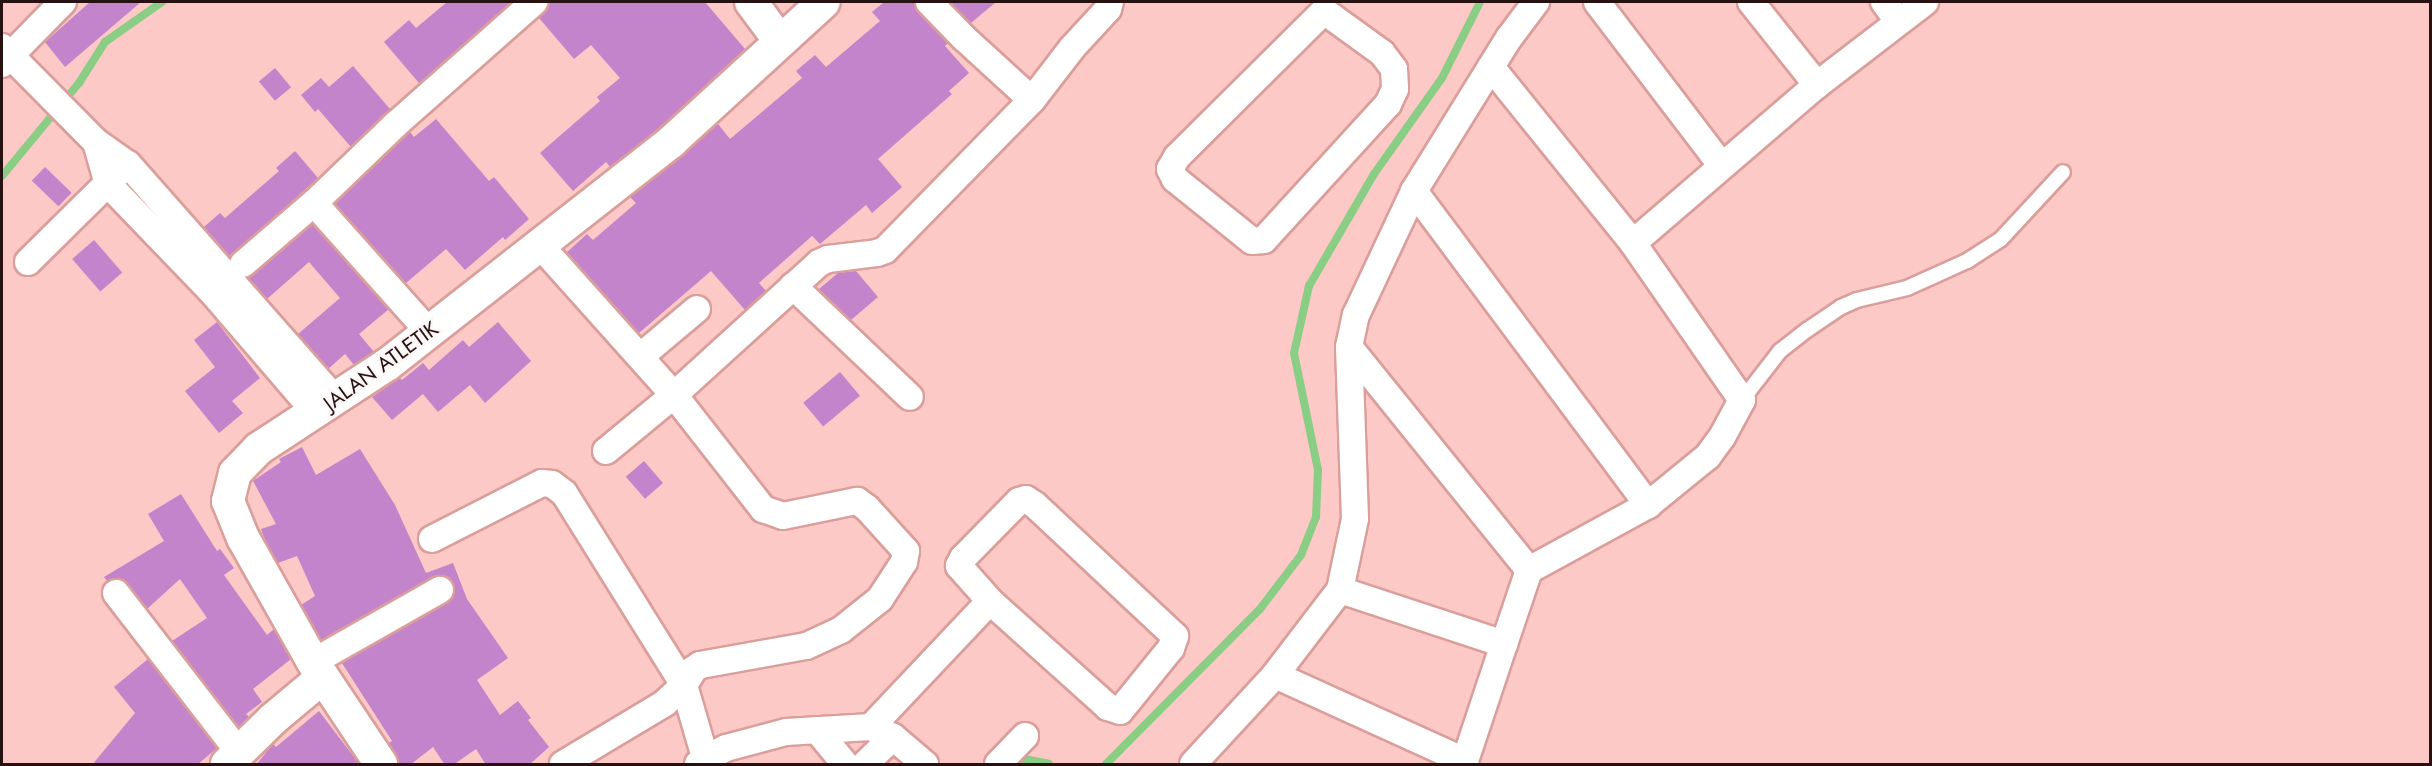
<!DOCTYPE html>
<style>
body{margin:0}
#map{position:relative;width:2432px;height:766px;overflow:hidden;background:#fcc9c6;font-family:Jost,sans-serif}
div>[style]{position:absolute}
[style*='--x']{left:calc(var(--x)*1px);top:calc(var(--y)*1px);width:calc(var(--w)*1px);rotate:calc(var(--a)*1deg)}
.stream>*{height:8px;margin:-4px;padding:0 4px;transform-origin:4px;border-radius:4px;background:#8acd84}
.building>*{inset:0;background:#c384cb;transform-origin:0 0}
.roads{filter:drop-shadow(2px 0 #da9e9b) drop-shadow(-2px 0 #da9e9b) drop-shadow(0 2px #da9e9b) drop-shadow(0 -2px #da9e9b)}
.service>*{height:14px;margin:-7px;padding:0 7px;transform-origin:7px;border-radius:7px;background:#fff}
.minor>*{height:26px;margin:-13px;padding:0 13px;transform-origin:13px;border-radius:13px;background:#fff}
.tertiary>*{height:32px;margin:-16px;padding:0 16px;transform-origin:16px;border-radius:16px;background:#fff}
span{translate:-50% -50%;white-space:nowrap;text-align:center;line-height:1.15;-webkit-text-stroke:4.5px #fdf6f6;paint-order:stroke}
.street-label{font-size:21px;color:#271111}
.frame{position:absolute;inset:0;border:3px solid #271111;pointer-events:none}
</style>
<div id="map">
<div class="stream">
<i style="--x:2;--y:176;--w:121;--a:-50.4"></i>
<i style="--x:79;--y:83;--w:49;--a:-57.6"></i>
<i style="--x:105;--y:42;--w:70;--a:-35.1"></i>
<i style="--x:1016;--y:764;--w:9;--a:-32"></i>
<i style="--x:1024;--y:759;--w:25;--a:11"></i>
<i style="--x:1106;--y:764;--w:218;--a:-45.2"></i>
<i style="--x:1260;--y:609;--w:68;--a:-52.8"></i>
<i style="--x:1301;--y:555;--w:41;--a:-68.5"></i>
<i style="--x:1316;--y:517;--w:47;--a:-87.6"></i>
<i style="--x:1318;--y:470;--w:119;--a:-101.6"></i>
<i style="--x:1294;--y:353;--w:69;--a:-77.4"></i>
<i style="--x:1309;--y:286;--w:129;--a:-59.9"></i>
<i style="--x:1374;--y:174;--w:118;--a:-54.7"></i>
<i style="--x:1442;--y:78;--w:85;--a:-63.4"></i>
</div>
<div class="building">
<i style="clip-path:polygon(90px 2px,141px 2px,65px 67px,45px 42px)"></i>
<i style="clip-path:polygon(447px 2px,512px 2px,419px 83px,384px 42px,409px 20px,416px 28px)"></i>
<i style="clip-path:polygon(549px 2px,705px 2px,745px 49px,659px 128px,610px 167px,606px 162px,573px 191px,540px 153px,600px 101px,597px 97px,620px 78px,591px 45px,574px 59px,539px 18px,548px 7px)"></i>
<i style="clip-path:polygon(884px 2px,914px 2px,918px 12px,948px 43px,945px 46px,969px 73px,949px 91px,952px 94px,878px 159px,902px 187px,872px 213px,866px 205px,820px 244px,812px 236px,759px 283px,766px 291px,745px 310px,711px 271px,639px 333px,567px 252px,587px 234px,593px 240px,636px 203px,630px 197px,718px 124px,730px 139px,802px 78px,796px 71px,815px 55px,826px 67px,880px 21px,872px 12px)"></i>
<i style="clip-path:polygon(949px 2px,996px 2px,971px 23px)"></i>
<i style="clip-path:polygon(353px 66px,390px 109px,351px 147px,318px 109px,315px 112px,301px 95px,321px 78px,329px 87px)"></i>
<i style="left:275px;top:68px;width:25px;height:21px;rotate:50deg"></i>
<i style="clip-path:polygon(436px 119px,489px 181px,494px 177px,529px 219px,505px 240px,503px 237px,465px 270px,446px 249px,406px 283px,335px 204px,410px 132px,414px 137px)"></i>
<i style="clip-path:polygon(295px 151px,318px 178px,230px 257px,204px 227px,220px 213px,225px 218px,279px 171px,276px 168px)"></i>
<i style="left:45px;top:167px;width:37px;height:19px;rotate:44deg"></i>
<i style="clip-path:polygon(313px 224px,389px 309px,359px 334px,374px 352px,354px 365px,345px 354px,328px 369px,298px 334px,340px 298px,309px 262px,267px 299px,248px 278px)"></i>
<i style="left:94px;top:240px;width:43px;height:29px;rotate:49deg"></i>
<i style="clip-path:polygon(856px 271px,878px 297px,851px 320px,819px 289px,838px 273px)"></i>
<i style="clip-path:polygon(217px 322px,260px 378px,232px 401px,243px 413px,219px 433px,185px 391px,215px 367px,194px 340px)"></i>
<i style="clip-path:polygon(498px 322px,531px 361px,485px 403px,470px 385px,438px 412px,423px 394px,392px 420px,372px 397px,400px 378px,402px 380px,423px 363px,429px 370px,463px 340px,469px 347px)"></i>
<i style="left:840px;top:372px;width:31px;height:48px;rotate:50deg"></i>
<i style="clip-path:polygon(302px 447px,316px 475px,360px 449px,395px 505px,426px 573px,453px 563px,467px 599px,508px 658px,477px 680px,500px 715px,518px 701px,531px 718px,528px 720px,549px 747px,529px 765px,486px 765px,476px 749px,453px 765px,445px 765px,433px 747px,410px 765px,399px 765px,389px 743px,392px 741px,342px 663px,447px 603px,453px 597px,453px 583px,447px 577px,433px 577px,321px 640px,301px 605px,315px 596px,297px 556px,278px 563px,265px 540px,261px 529px,276px 524px,253px 481px,281px 462px,279px 459px)"></i>
<i style="left:644px;top:461px;width:29px;height:24px;rotate:49deg"></i>
<i style="clip-path:polygon(181px 494px,217px 551px,220px 549px,234px 568px,224px 575px,267px 635px,274px 629px,291px 659px,253px 689px,262px 702px,246px 714px,249px 717px,239px 727px,172px 641px,207px 618px,180px 579px,147px 609px,122px 579px,107px 581px,104px 577px,164px 541px,148px 514px)"></i>
<i style="clip-path:polygon(148px 659px,217px 748px,197px 765px,92px 765px,135px 713px,114px 687px)"></i>
<i style="clip-path:polygon(319px 711px,360px 765px,256px 765px,273px 744px,276px 747px)"></i>
</div>
<div class="roads">
<div class="service">
<i style="--x:1742;--y:400;--w:62;--a:-52.2"></i>
<i style="--x:1780;--y:351;--w:34;--a:-38"></i>
<i style="--x:1807;--y:330;--w:41;--a:-34.1"></i>
<i style="--x:1841;--y:307;--w:17;--a:-24"></i>
<i style="--x:1857;--y:300;--w:51;--a:-13.5"></i>
<i style="--x:1907;--y:288;--w:66;--a:-24.2"></i>
<i style="--x:1967;--y:261;--w:40;--a:-32.9"></i>
<i style="--x:2001;--y:239;--w:91;--a:-47.2"></i>
</div>
<div class="minor">
<i style="--x:929;--y:2;--w:50;--a:45.8"></i>
<i style="--x:964;--y:38;--w:92;--a:42.4"></i>
<i style="--x:1597;--y:2;--w:206;--a:52.7"></i>
<i style="--x:1751;--y:2;--w:106;--a:51.5"></i>
<i style="--x:1884;--y:2;--w:24;--a:54"></i>
<i style="--x:1324;--y:11;--w:72;--a:35.9"></i>
<i style="--x:1382;--y:53;--w:20;--a:53"></i>
<i style="--x:1394;--y:69;--w:20;--a:87"></i>
<i style="--x:1395;--y:89;--w:17;--a:115"></i>
<i style="--x:1388;--y:104;--w:184;--a:132.4"></i>
<i style="--x:1264;--y:240;--w:12;--a:175"></i>
<i style="--x:1252;--y:241;--w:99;--a:-141.2"></i>
<i style="--x:1175;--y:179;--w:11;--a:-117"></i>
<i style="--x:1170;--y:169;--w:14;--a:-60"></i>
<i style="--x:1177;--y:157;--w:207;--a:-44.8"></i>
<i style="--x:2;--y:47;--w:134;--a:45.3"></i>
<i style="--x:96;--y:142;--w:39;--a:35"></i>
<i style="--x:128;--y:164;--w:313;--a:48.6"></i>
<i style="--x:2;--y:64;--w:87;--a:-45.5"></i>
<i style="--x:1491;--y:67;--w:226;--a:51.1"></i>
<i style="--x:96;--y:142;--w:44;--a:74.1"></i>
<i style="--x:108;--y:184;--w:150;--a:46.1"></i>
<i style="--x:212;--y:292;--w:160;--a:49.3"></i>
<i style="--x:1414;--y:191;--w:392;--a:53.3"></i>
<i style="--x:1648;--y:505;--w:77;--a:-39.2"></i>
<i style="--x:1708;--y:456;--w:24;--a:-54"></i>
<i style="--x:1722;--y:437;--w:42;--a:-61.6"></i>
<i style="--x:1742;--y:400;--w:191;--a:-124.8"></i>
<i style="--x:1633;--y:243;--w:243;--a:-40.7"></i>
<i style="--x:1817;--y:85;--w:136;--a:-37.5"></i>
<i style="--x:314;--y:203;--w:173;--a:48.3"></i>
<i style="--x:538;--y:243;--w:204;--a:48.2"></i>
<i style="--x:674;--y:395;--w:145;--a:52"></i>
<i style="--x:763;--y:509;--w:21;--a:19"></i>
<i style="--x:783;--y:516;--w:76;--a:-11.5"></i>
<i style="--x:857;--y:501;--w:12;--a:35"></i>
<i style="--x:867;--y:508;--w:58;--a:47.8"></i>
<i style="--x:906;--y:551;--w:11;--a:100"></i>
<i style="--x:904;--y:562;--w:44;--a:123"></i>
<i style="--x:880;--y:599;--w:50;--a:141.5"></i>
<i style="--x:841;--y:630;--w:38;--a:155"></i>
<i style="--x:806;--y:646;--w:108;--a:169.8"></i>
<i style="--x:700;--y:665;--w:7;--a:146"></i>
<i style="--x:694;--y:669;--w:19;--a:122"></i>
<i style="--x:684;--y:685;--w:26;--a:137"></i>
<i style="--x:665;--y:703;--w:119;--a:149.1"></i>
<i style="--x:28;--y:262;--w:128;--a:-44.7"></i>
<i style="--x:243;--y:264;--w:94;--a:-40.7"></i>
<i style="--x:314;--y:203;--w:112;--a:-43.9"></i>
<i style="--x:395;--y:125;--w:186;--a:-41.5"></i>
<i style="--x:793;--y:286;--w:161;--a:43.5"></i>
<i style="--x:1349;--y:347;--w:287;--a:51.1"></i>
<i style="--x:1529;--y:570;--w:136;--a:-28.6"></i>
<i style="--x:641;--y:356;--w:73;--a:-40"></i>
<i style="--x:606;--y:451;--w:88;--a:-39.5"></i>
<i style="--x:674;--y:395;--w:196;--a:-42.3"></i>
<i style="--x:819;--y:263;--w:10;--a:-24"></i>
<i style="--x:828;--y:259;--w:49;--a:-7"></i>
<i style="--x:877;--y:253;--w:9;--a:-21"></i>
<i style="--x:885;--y:250;--w:210;--a:-45.6"></i>
<i style="--x:1032;--y:100;--w:66;--a:-52.4"></i>
<i style="--x:1072;--y:48;--w:53;--a:-47.3"></i>
<i style="--x:1108;--y:9;--w:7;--a:-74"></i>
<i style="--x:1026;--y:499;--w:11;--a:34"></i>
<i style="--x:1035;--y:505;--w:192;--a:43.1"></i>
<i style="--x:1175;--y:636;--w:13;--a:108"></i>
<i style="--x:1171;--y:648;--w:81;--a:129"></i>
<i style="--x:1120;--y:711;--w:13;--a:-162"></i>
<i style="--x:1108;--y:707;--w:159;--a:-138.1"></i>
<i style="--x:990;--y:601;--w:47;--a:-131.5"></i>
<i style="--x:959;--y:566;--w:9;--a:-63"></i>
<i style="--x:963;--y:558;--w:80;--a:-45.5"></i>
<i style="--x:1019;--y:501;--w:7;--a:-16"></i>
<i style="--x:432;--y:539;--w:123;--a:-27"></i>
<i style="--x:542;--y:483;--w:10;--a:6"></i>
<i style="--x:552;--y:484;--w:15;--a:37"></i>
<i style="--x:564;--y:493;--w:226;--a:58"></i>
<i style="--x:684;--y:685;--w:82;--a:73.8"></i>
<i style="--x:1340;--y:590;--w:173;--a:18.2"></i>
<i style="--x:1504;--y:644;--w:78;--a:-71.3"></i>
<i style="--x:116;--y:593;--w:201;--a:52.3"></i>
<i style="--x:313;--y:662;--w:146;--a:-29.6"></i>
<i style="--x:1275;--y:675;--w:209;--a:24.4"></i>
<i style="--x:1465;--y:761;--w:123;--a:-71.6"></i>
<i style="--x:871;--y:727;--w:173;--a:-46.6"></i>
<i style="--x:817;--y:730;--w:44;--a:50.5"></i>
<i style="--x:698;--y:764;--w:32;--a:-30"></i>
<i style="--x:726;--y:748;--w:62;--a:-14.9"></i>
<i style="--x:786;--y:732;--w:85;--a:-3.4"></i>
<i style="--x:871;--y:727;--w:24;--a:24"></i>
<i style="--x:893;--y:737;--w:42;--a:40.2"></i>
<i style="--x:865;--y:764;--w:39;--a:-44"></i>
<i style="--x:998;--y:764;--w:39;--a:-46"></i>
<i style="--x:1193;--y:764;--w:121;--a:-47.3"></i>
<i style="--x:1275;--y:675;--w:107;--a:-52.6"></i>
<i style="--x:1340;--y:590;--w:73;--a:-78.1"></i>
<i style="--x:1355;--y:519;--w:172;--a:-92"></i>
<i style="--x:1349;--y:347;--w:33;--a:-78"></i>
<i style="--x:1356;--y:315;--w:137;--a:-64.9"></i>
<i style="--x:1414;--y:191;--w:180;--a:-58.2"></i>
<i style="--x:1509;--y:38;--w:45;--a:-53.1"></i>
</div>
<div class="tertiary">
<i style="--x:751;--y:2;--w:49;--a:53.4"></i>
<i style="--x:227;--y:764;--w:64;--a:-44.4"></i>
<i style="--x:273;--y:719;--w:65;--a:-40"></i>
<i style="--x:381;--y:764;--w:123;--a:-123.7"></i>
<i style="--x:313;--y:662;--w:142;--a:-119.4"></i>
<i style="--x:243;--y:538;--w:40;--a:-112"></i>
<i style="--x:228;--y:501;--w:29;--a:-76"></i>
<i style="--x:235;--y:473;--w:33;--a:-46"></i>
<i style="--x:258;--y:449;--w:155;--a:-33.2"></i>
<i style="--x:388;--y:364;--w:360;--a:-38.1"></i>
<i style="--x:671;--y:142;--w:207;--a:-42.5"></i>
</div>
</div>
<div class="street-label">
<span style="left:381px;top:366px;rotate:-36deg">JALAN ATLETIK</span>
</div>
<div class="frame"></div>
</div>
